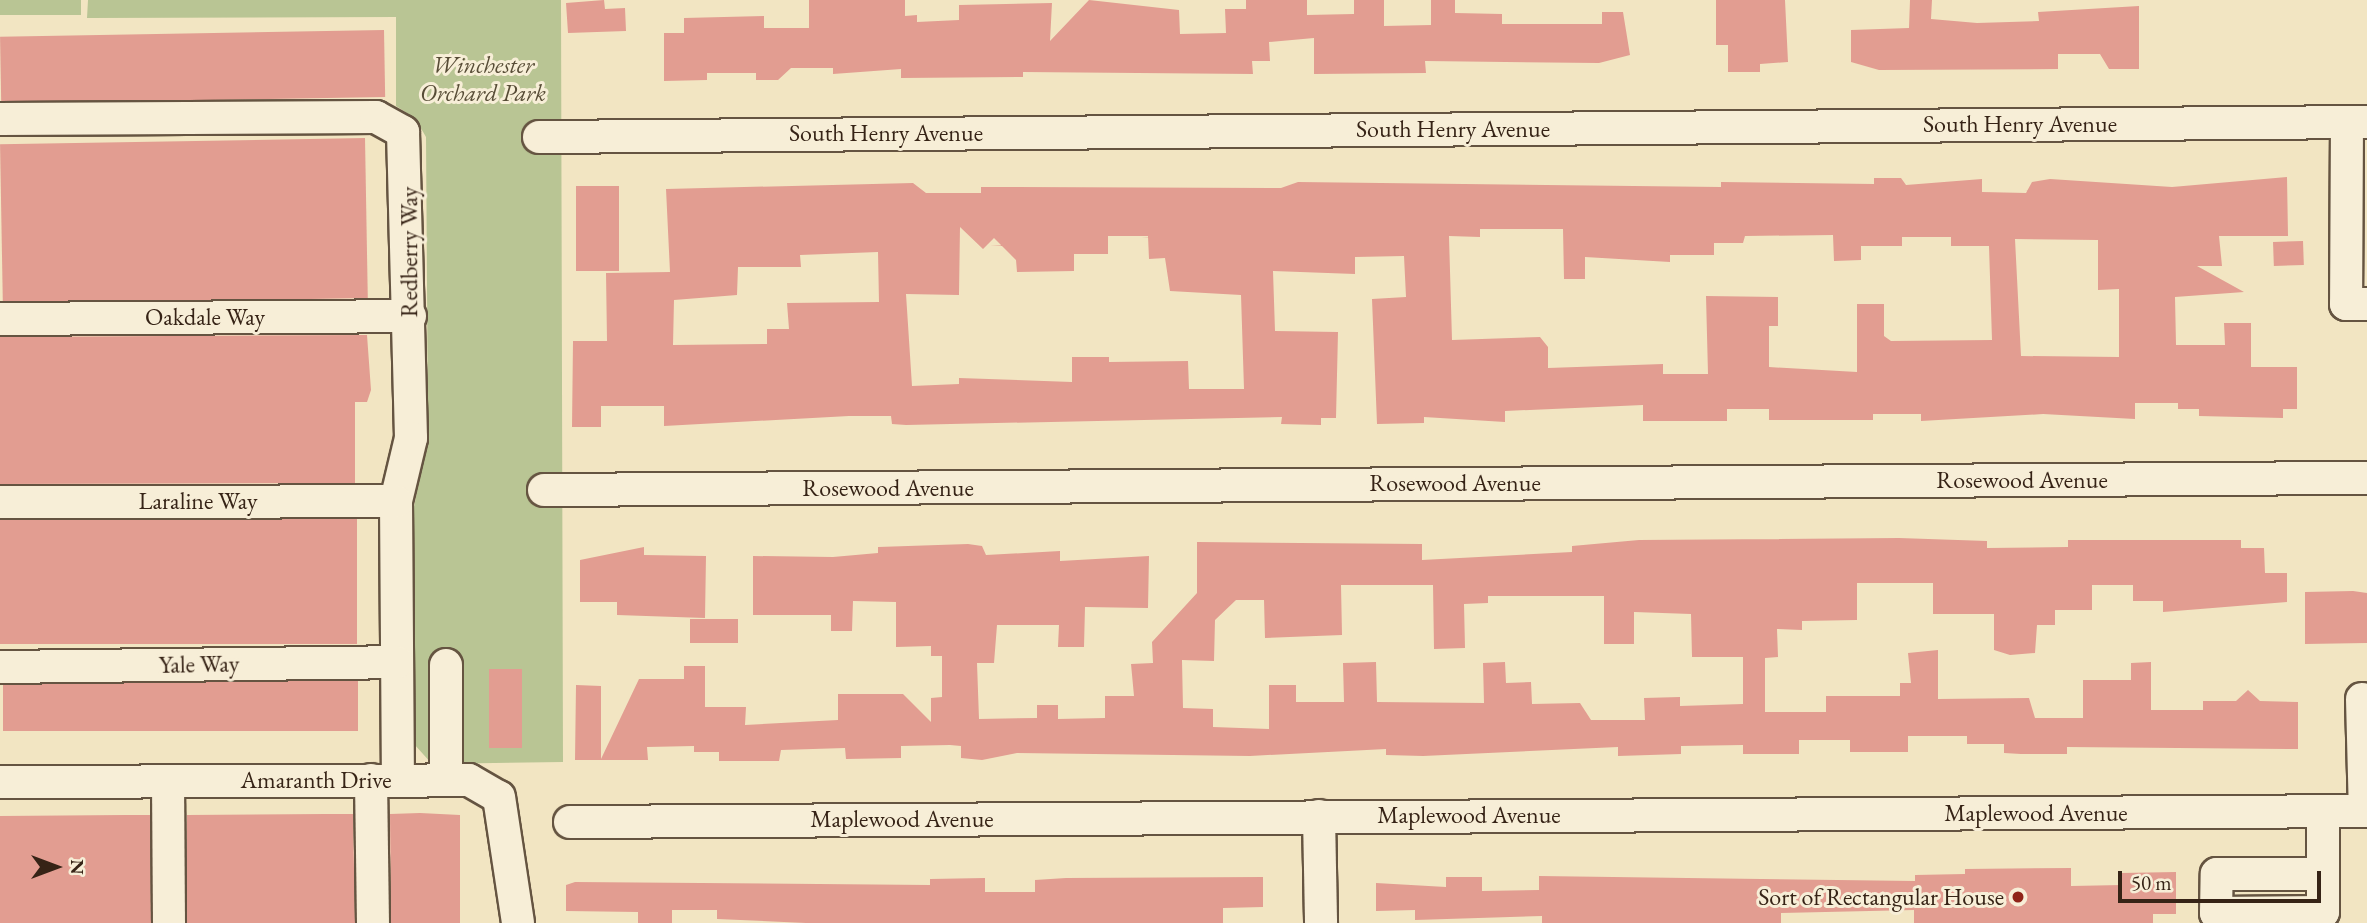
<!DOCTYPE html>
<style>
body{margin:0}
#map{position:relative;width:2367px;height:923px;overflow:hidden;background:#f2e5c2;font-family:"EB Garamond",serif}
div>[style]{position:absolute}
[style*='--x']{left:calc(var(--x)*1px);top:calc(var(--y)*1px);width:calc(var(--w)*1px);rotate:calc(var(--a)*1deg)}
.green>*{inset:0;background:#b9c594;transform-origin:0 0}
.building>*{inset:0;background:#e29d91;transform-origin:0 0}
.roads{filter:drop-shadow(2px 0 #655441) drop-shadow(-2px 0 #655441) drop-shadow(0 2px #655441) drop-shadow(0 -2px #655441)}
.minor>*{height:32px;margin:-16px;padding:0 16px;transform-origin:16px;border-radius:16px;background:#f7eed7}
.dots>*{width:19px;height:19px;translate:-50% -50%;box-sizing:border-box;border:4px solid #f7eed7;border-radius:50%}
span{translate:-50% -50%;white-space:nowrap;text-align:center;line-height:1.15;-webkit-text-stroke:6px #f7eed7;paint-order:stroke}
.park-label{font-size:24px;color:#574c36;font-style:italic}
.street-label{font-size:24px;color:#362316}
.poi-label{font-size:24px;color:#362316}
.right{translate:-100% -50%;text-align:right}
.north{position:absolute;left:21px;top:832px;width:70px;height:70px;-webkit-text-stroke:5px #f7eed7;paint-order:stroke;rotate:90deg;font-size:19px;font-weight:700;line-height:28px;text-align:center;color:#362316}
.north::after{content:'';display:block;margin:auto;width:24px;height:32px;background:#362316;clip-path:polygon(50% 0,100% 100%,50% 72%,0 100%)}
.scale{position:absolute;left:2118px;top:871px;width:203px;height:32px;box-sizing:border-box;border:4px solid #362316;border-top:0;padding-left:9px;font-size:21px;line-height:24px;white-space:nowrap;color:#362316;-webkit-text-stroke:5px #f7eed7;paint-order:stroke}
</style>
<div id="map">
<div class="green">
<i style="left:0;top:0;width:81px;height:15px"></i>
<i style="clip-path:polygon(88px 0,561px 0,563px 762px,432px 764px,414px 744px,413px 512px,428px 435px,426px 137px,415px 118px,396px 106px,396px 17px,87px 18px)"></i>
</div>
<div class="building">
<i style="clip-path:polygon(604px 0,605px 9px,625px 8px,626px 31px,568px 33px,566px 3px)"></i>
<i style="clip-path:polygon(809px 0,905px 0,905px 16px,917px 15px,917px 22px,959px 20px,959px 5px,1052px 3px,1050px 41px,1089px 0,1179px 10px,1180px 34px,1226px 33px,1225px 9px,1246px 9px,1246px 0,1307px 0,1307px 15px,1354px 14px,1354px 0,1384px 0,1384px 26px,1431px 25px,1431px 0,1455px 0,1455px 13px,1502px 14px,1502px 24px,1602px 24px,1602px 12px,1623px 12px,1630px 55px,1599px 63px,1425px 61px,1426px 73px,1314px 74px,1314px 38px,1269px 42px,1270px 61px,1252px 61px,1253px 74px,1023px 72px,1023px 77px,901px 78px,901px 69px,833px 74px,833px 68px,791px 68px,778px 80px,756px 80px,756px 73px,707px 73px,707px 80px,664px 81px,664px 33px,684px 33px,684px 18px,764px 16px,764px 28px,809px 28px)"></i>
<i style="clip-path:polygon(1716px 0,1785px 0,1788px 62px,1760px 64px,1760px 72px,1728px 72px,1728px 45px,1716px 45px)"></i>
<i style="clip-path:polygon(1910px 0,1932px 0,1931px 19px,1977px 23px,2039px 21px,2038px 12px,2139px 6px,2139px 69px,2109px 69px,2100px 54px,2058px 54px,2058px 69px,1879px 70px,1851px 62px,1851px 30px,1909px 28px)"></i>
<i style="left:384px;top:30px;width:67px;height:384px;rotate:89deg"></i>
<i style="left:365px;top:138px;width:160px;height:365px;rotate:89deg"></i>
<i style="clip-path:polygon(evenodd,2287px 177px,2288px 236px,2219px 236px,2222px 266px,2197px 266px,2244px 292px,2175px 297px,2176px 345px,2225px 345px,2224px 323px,2251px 323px,2251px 367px,2297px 367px,2297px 409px,2283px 409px,2283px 418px,2199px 416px,2199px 409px,2178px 409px,2178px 403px,2135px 403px,2135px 419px,2043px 414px,1921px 421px,1921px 414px,1873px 414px,1873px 420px,1769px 420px,1769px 409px,1727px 409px,1727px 421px,1643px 421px,1643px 405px,1505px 411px,1505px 422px,1424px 417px,1424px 423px,1377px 424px,1372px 299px,1406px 297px,1404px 256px,1355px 257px,1355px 274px,1273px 271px,1275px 331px,1338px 332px,1336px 418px,1321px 418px,1321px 425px,1281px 424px,1282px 417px,906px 425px,892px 424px,891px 416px,849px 416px,664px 426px,664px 406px,601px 406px,601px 427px,572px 427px,573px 341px,607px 341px,606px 273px,670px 272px,666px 189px,913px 183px,926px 193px,981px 193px,981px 187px,1281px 188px,1298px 182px,1721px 187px,1721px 182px,1874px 184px,1874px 178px,1901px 178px,1906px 185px,1982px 179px,1982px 192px,2026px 193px,2032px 182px,2050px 179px,2172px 187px,2287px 177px,960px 227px,983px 249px,994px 238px,1016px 260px,1017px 272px,1074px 271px,1074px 254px,1108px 254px,1108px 236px,1148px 236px,1149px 259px,1165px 258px,1170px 291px,1241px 295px,1244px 389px,1189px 389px,1188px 361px,1109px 362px,1109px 357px,1072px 357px,1072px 382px,959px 378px,959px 384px,912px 386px,906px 294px,959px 295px,960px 227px,2287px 177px,1480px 229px,1563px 229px,1564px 279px,1585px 279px,1585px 257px,1670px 262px,1670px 255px,1714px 255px,1714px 243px,1743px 243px,1745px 236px,1833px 235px,1834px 261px,1861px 260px,1861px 246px,1902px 246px,1902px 237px,1951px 237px,1951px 246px,1989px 246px,1992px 340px,1891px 341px,1884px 336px,1884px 304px,1857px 304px,1857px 372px,1769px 367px,1769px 326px,1778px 326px,1778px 297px,1706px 296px,1708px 374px,1663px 374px,1663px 364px,1548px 368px,1548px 347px,1540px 337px,1452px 340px,1449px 236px,1480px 237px,1480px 229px,2287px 177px,2015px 239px,2098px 240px,2098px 290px,2119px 289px,2119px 357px,2021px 356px,2015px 239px,2287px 177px,878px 252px,879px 302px,787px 303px,789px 329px,767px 329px,767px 344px,673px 345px,674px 300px,737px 295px,738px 267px,801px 267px,800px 255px,878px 252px)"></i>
<i style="left:576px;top:186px;width:43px;height:85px"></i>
<i style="left:2303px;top:241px;width:24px;height:30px;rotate:88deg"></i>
<i style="clip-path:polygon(367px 335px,371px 390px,367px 402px,355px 402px,355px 483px,0 484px,0 337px)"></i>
<i style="left:357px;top:519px;width:125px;height:357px;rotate:90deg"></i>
<i style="clip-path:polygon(evenodd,1899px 538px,1987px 541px,1987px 548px,2068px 547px,2068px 540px,2241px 540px,2241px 548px,2264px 548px,2265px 573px,2287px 573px,2287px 602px,2163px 612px,2163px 601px,2133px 601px,2133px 585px,2092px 585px,2092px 610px,2055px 610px,2055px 625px,2037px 625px,2035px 653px,2010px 655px,1994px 650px,1994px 614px,1933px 614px,1933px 583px,1857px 583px,1857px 620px,1802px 621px,1802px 630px,1777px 629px,1778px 657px,1765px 658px,1765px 712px,1826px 712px,1826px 696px,1900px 696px,1900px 683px,1911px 683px,1908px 653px,1938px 650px,1938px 699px,2029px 698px,2035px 718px,2083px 718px,2083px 680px,2131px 680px,2131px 663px,2151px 662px,2151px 710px,2203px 710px,2203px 701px,2236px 701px,2248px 690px,2260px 701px,2298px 702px,2298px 749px,2067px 747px,2067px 754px,2021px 754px,2004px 753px,2004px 744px,1967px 744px,1967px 736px,1908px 736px,1908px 752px,1850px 752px,1850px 740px,1799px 740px,1799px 754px,1743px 754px,1743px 745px,1681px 746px,1681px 754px,1618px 756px,1618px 747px,1423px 756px,1386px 755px,1386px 749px,1250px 756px,1017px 753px,982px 760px,961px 758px,961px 746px,950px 745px,901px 746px,901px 758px,846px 759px,845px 748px,781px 750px,779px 761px,719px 761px,719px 752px,694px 752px,694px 746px,647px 747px,648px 760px,575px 760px,576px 685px,601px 686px,601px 759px,639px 679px,684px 679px,684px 666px,705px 666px,705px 707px,746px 707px,745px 725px,838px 720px,838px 694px,903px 694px,931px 722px,931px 698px,942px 697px,942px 656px,931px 656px,931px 646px,896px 647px,896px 602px,853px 601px,852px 631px,831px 631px,831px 615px,753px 615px,753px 556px,833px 557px,878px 553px,878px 547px,968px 544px,982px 546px,986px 555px,1060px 551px,1060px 561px,1149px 556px,1148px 608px,1085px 607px,1084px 647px,1058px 647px,1059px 625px,997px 625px,994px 663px,977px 663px,979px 719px,1037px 718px,1037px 705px,1058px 705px,1058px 719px,1105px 718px,1105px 696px,1134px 696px,1131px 664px,1153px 663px,1152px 642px,1197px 593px,1197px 542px,1422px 544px,1422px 560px,1572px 552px,1572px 546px,1639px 540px,1899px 538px,1341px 585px,1433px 585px,1434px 649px,1465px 648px,1464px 604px,1488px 603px,1488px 596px,1604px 596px,1604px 644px,1634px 644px,1634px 612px,1691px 614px,1692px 657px,1743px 657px,1743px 704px,1680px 706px,1680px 697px,1644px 698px,1645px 720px,1591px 720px,1580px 703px,1532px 704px,1531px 682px,1506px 683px,1505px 662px,1483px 663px,1484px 703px,1377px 702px,1376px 662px,1343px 663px,1344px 702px,1296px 702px,1296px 685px,1269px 685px,1269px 729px,1213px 727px,1213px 709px,1183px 708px,1182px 660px,1214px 661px,1215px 620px,1236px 600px,1264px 600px,1265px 638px,1342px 635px,1341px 585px)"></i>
<i style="clip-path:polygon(644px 547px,644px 555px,706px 556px,705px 618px,617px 615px,617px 602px,580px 602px,580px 560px)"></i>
<i style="clip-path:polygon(2353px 591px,2367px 593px,2367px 643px,2305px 644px,2305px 592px)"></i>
<i style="left:690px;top:619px;width:48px;height:24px"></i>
<i style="left:489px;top:669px;width:33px;height:79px"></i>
<i style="left:358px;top:681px;width:50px;height:355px;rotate:90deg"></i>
<i style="clip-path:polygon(420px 813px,460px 815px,460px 923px,391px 923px,390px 814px)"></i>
<i style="clip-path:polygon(326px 814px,353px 814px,355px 923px,187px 923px,187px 815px)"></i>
<i style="clip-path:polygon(125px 815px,150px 815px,151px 923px,0 923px,0 816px)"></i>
<i style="clip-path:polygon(2071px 868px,2071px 886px,2122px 885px,2121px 873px,2176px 872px,2176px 914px,2153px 914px,2153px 923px,1914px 923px,1914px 910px,1781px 913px,1781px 923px,1542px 923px,1542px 916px,1415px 920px,1415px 910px,1376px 911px,1376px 883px,1446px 887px,1446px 877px,1482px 877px,1482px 891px,1539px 890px,1539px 876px,1915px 881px,1915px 875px,1965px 874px,1965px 869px)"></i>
<i style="clip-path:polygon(1263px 877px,1263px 907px,1223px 908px,1223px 923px,806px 923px,717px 919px,717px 910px,672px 910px,672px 923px,638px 923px,638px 912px,566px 911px,566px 885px,575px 882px,930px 885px,930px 879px,985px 878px,985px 892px,1035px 892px,1035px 880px,1066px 878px)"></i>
</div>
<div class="roads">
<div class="minor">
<i style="--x:0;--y:119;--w:376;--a:-0.3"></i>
<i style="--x:376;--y:117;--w:31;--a:29"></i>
<i style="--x:403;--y:132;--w:306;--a:88.5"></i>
<i style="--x:411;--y:438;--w:65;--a:103.4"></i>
<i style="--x:396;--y:501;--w:279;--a:89.6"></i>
<i style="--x:2347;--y:122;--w:182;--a:90.3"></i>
<i style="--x:2346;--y:304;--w:21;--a:0"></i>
<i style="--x:539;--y:137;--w:1828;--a:-0.47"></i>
<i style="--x:0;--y:319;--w:410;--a:-0.4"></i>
<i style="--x:544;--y:490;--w:1823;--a:-0.38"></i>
<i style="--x:0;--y:502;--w:396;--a:-0.1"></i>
<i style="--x:0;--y:667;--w:397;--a:-0.7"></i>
<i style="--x:2362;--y:699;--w:112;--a:88.5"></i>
<i style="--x:371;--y:780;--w:143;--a:89.2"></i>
<i style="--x:446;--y:780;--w:115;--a:-90"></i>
<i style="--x:168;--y:781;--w:142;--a:89.6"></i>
<i style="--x:0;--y:782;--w:469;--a:-0.2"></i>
<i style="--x:469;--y:780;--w:34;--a:30"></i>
<i style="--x:499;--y:797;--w:127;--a:81.4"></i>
<i style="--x:2323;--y:812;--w:100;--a:90"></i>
<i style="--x:2323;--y:912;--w:107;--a:179.5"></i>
<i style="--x:2216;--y:913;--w:39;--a:-89"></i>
<i style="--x:2217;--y:874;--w:106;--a:0"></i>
<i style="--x:1319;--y:816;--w:107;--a:88.9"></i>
<i style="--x:570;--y:822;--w:1797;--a:-0.35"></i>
</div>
</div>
<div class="dots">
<i style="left:2018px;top:897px;background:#8f2418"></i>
</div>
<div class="park-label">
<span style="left:483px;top:79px">Winchester<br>Orchard Park</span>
</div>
<div class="street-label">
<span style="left:2020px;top:124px">South Henry Avenue</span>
<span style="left:1453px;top:129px">South Henry Avenue</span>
<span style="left:886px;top:133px">South Henry Avenue</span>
<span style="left:409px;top:252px;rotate:-90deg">Redberry Way</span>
<span style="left:205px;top:317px">Oakdale Way</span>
<span style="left:2022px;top:480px">Rosewood Avenue</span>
<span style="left:1455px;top:483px">Rosewood Avenue</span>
<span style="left:888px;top:488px">Rosewood Avenue</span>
<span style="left:198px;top:501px">Laraline Way</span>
<span style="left:199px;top:664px;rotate:-1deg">Yale Way</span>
<span style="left:316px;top:780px">Amaranth Drive</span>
<span style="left:2036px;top:813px">Maplewood Avenue</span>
<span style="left:1469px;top:815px">Maplewood Avenue</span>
<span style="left:902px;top:819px">Maplewood Avenue</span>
</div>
<div class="poi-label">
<span class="right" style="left:2004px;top:897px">Sort of Rectangular House</span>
</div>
<div class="north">N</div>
<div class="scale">50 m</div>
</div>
